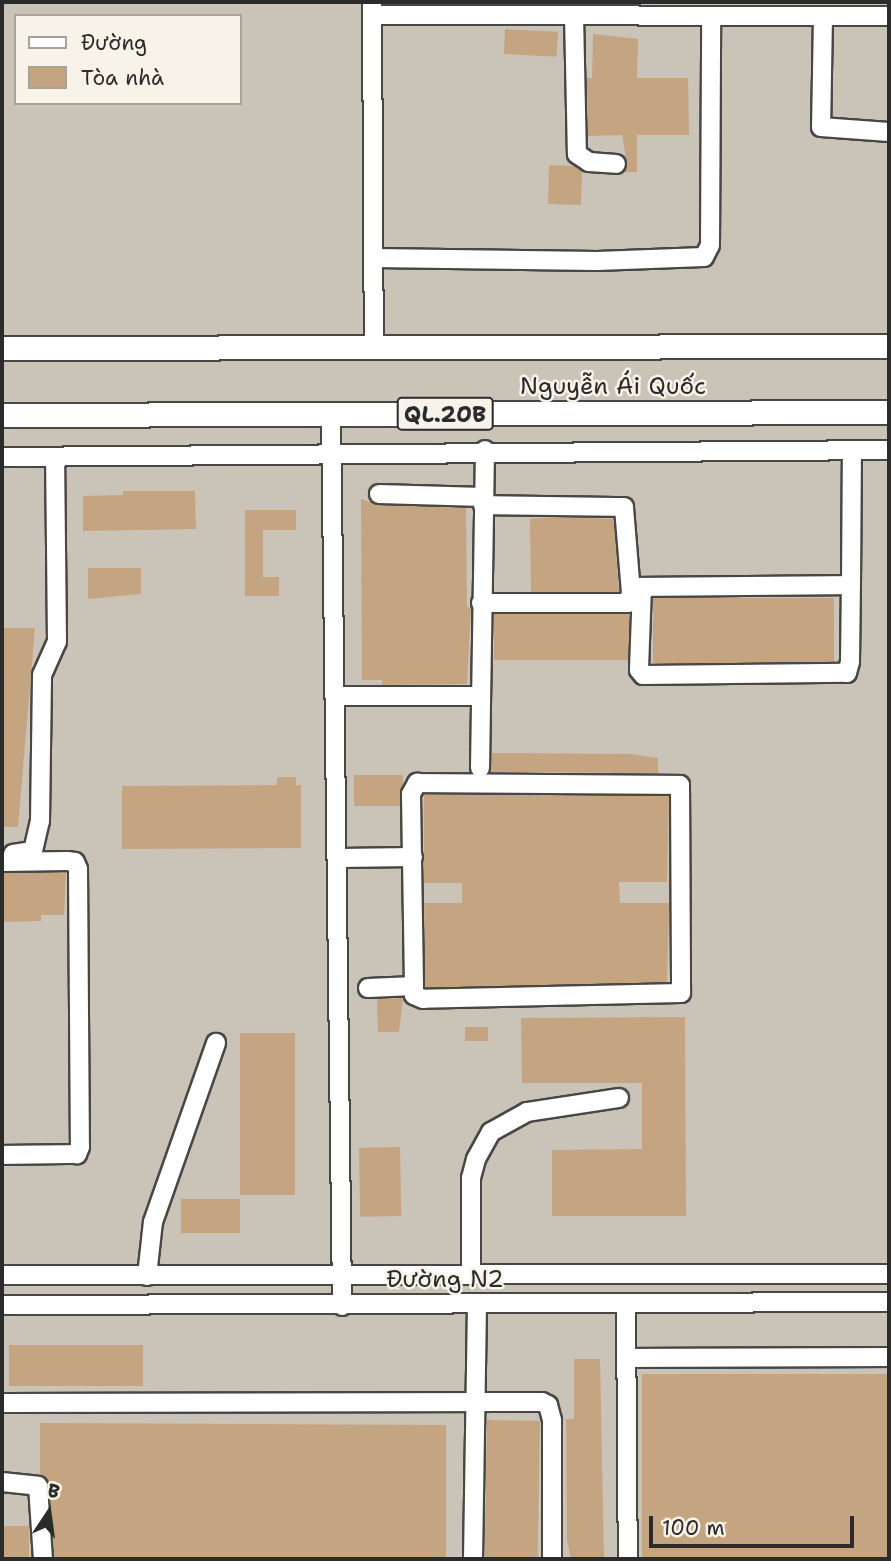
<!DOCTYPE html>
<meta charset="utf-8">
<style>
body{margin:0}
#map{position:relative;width:891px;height:1561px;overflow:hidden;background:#f5e8d4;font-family:"Shantell Sans",sans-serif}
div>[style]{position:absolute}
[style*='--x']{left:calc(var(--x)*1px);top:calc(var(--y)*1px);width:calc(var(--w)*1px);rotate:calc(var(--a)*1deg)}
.industrial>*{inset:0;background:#cac3b8}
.building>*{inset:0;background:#c5a581;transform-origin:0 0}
.roads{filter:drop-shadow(2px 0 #494744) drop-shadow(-2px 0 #494744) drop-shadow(0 2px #494744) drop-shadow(0 -2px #494744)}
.minor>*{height:18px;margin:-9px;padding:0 9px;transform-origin:9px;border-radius:9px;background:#fff}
.major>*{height:23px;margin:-11.5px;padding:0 11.5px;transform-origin:11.5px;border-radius:11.5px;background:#fff}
span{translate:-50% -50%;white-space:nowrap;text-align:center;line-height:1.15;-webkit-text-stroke:5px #f7f3e8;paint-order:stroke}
.shield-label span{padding:2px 5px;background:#f7f3e8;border:2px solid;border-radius:5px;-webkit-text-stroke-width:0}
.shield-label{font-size:23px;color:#2b2b2b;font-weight:700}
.street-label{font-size:24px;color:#2b2b2b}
.frame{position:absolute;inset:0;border:4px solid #2b2b2b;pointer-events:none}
.legend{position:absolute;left:14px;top:14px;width:228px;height:91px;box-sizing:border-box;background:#f7f3e8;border:2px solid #a5a39c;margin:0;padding:9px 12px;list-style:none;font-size:21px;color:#2b2b2b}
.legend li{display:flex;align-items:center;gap:14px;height:35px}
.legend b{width:35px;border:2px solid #a5a39c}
.north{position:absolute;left:14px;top:1477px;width:70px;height:70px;-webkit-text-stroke:5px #f7f3e8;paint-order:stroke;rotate:13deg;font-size:19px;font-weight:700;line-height:28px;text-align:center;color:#2b2b2b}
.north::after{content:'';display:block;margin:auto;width:24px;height:32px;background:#2b2b2b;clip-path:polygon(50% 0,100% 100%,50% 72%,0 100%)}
.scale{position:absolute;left:649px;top:1516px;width:205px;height:32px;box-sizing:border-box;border:4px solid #2b2b2b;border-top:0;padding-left:9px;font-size:21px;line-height:24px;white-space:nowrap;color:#2b2b2b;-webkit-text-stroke:5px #f7f3e8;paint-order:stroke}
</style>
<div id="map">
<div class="industrial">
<i style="clip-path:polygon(evenodd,2px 2px,889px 2px,889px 1559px,2px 1559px,2px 2px,16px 16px,240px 16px,240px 103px,16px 103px,16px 16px)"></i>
</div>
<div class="building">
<i style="left:505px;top:29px;width:53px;height:25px;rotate:3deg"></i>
<i style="clip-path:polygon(593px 34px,638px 39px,637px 78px,688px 78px,689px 135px,637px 135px,637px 172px,623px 172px,627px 164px,622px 135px,588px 136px,587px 78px,592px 78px)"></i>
<i style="clip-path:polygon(549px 165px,574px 166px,582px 171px,581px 205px,548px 204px)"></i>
<i style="clip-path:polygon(123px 491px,195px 491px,196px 529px,83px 531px,83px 496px,123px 495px)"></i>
<i style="clip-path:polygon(361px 499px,379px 505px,466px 508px,467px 607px,471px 608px,467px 684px,382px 685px,382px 680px,362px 680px)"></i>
<i style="clip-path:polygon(245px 510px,296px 510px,296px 530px,263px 530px,263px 577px,279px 577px,279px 596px,245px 596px)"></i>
<i style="clip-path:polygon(550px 517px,614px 519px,619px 592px,531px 592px,530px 519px)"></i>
<i style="clip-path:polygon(88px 568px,141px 568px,141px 594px,88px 599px)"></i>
<i style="left:653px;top:598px;width:181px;height:65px"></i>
<i style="left:494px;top:614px;width:136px;height:46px"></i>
<i style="clip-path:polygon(2px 628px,35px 628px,18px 827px,2px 827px)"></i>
<i style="clip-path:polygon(492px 753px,630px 754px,658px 758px,658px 773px,490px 772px)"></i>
<i style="left:354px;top:775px;width:49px;height:31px"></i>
<i style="clip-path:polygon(277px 777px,296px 777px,296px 785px,301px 785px,301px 848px,122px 849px,122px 786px,277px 785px)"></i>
<i style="clip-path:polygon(424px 794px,669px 796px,667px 882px,619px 882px,620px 903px,669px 903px,667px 982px,425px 988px,424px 903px,462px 903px,462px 883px,424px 883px)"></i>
<i style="clip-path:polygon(66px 872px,64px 915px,41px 915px,41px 921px,2px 922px,2px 873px)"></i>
<i style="clip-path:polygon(403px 998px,399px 1032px,378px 1032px,377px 999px)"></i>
<i style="clip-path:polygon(685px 1017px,686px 1216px,552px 1216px,552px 1150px,642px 1149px,642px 1083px,522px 1083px,521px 1018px)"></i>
<i style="left:465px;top:1027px;width:23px;height:14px"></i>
<i style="left:240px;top:1033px;width:55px;height:162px"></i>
<i style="left:400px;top:1147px;width:69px;height:41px;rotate:89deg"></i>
<i style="left:181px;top:1199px;width:59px;height:34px"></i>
<i style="left:9px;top:1345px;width:134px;height:41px"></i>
<i style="clip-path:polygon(574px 1359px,600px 1359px,604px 1559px,571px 1559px,567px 1540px,566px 1419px,574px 1419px)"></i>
<i style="left:642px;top:1374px;width:247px;height:185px"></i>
<i style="left:487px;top:1420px;width:53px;height:139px;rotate:1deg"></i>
<i style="clip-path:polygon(40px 1423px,446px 1425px,446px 1559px,54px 1559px,49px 1485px,40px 1475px)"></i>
<i style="left:2px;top:1526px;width:27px;height:33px"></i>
</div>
<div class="roads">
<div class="minor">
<i style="--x:372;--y:2;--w:345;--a:89.7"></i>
<i style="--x:372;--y:15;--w:517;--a:0.11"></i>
<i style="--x:574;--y:15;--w:139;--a:88.8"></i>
<i style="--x:577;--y:154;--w:14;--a:34"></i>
<i style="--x:589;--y:162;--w:27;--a:4"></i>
<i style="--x:823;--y:16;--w:111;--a:91"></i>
<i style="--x:821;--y:127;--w:68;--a:4.2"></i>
<i style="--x:374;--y:258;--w:223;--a:0.8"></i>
<i style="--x:597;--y:261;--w:107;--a:-2.1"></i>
<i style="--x:704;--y:257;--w:13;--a:-63"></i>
<i style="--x:710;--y:245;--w:229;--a:-89.7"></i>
<i style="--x:331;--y:414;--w:892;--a:89.29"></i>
<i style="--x:2;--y:457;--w:887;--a:-0.45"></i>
<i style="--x:379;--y:494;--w:104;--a:1.7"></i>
<i style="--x:851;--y:585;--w:209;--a:179.5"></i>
<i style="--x:642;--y:587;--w:83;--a:92.1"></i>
<i style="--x:639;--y:670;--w:6;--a:51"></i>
<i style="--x:643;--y:675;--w:204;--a:-0.6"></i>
<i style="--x:847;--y:673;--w:11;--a:-75"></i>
<i style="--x:850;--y:662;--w:77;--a:-89.3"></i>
<i style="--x:851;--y:585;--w:135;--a:-89.6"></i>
<i style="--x:481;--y:603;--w:147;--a:0"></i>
<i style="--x:628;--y:603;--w:10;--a:-73"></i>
<i style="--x:631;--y:593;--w:86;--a:-94.7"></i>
<i style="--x:624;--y:507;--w:141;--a:-179.2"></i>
<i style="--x:337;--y:696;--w:141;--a:0"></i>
<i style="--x:480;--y:768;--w:318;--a:-89.1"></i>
<i style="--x:13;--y:854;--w:20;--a:-9"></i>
<i style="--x:33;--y:851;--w:31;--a:-77"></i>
<i style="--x:40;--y:821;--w:146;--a:-89.2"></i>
<i style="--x:42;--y:675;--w:36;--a:-66"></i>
<i style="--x:57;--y:642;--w:185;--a:-90.6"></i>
<i style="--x:339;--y:858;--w:74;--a:-0.8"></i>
<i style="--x:2;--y:862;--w:65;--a:-0.9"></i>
<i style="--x:67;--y:861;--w:8;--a:7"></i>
<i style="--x:75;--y:862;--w:8;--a:67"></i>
<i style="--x:78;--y:869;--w:278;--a:89.6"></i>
<i style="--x:80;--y:1147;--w:8;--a:113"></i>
<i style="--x:77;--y:1154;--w:75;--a:179.2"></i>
<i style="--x:368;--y:988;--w:46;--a:-2.5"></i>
<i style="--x:414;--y:986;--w:192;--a:-90.9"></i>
<i style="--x:411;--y:794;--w:13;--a:-61"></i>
<i style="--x:417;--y:783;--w:263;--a:0.4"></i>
<i style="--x:680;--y:785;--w:208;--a:89.7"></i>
<i style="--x:681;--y:993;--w:258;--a:178.7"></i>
<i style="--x:423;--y:999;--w:10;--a:-156"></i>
<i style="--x:414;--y:995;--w:9;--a:-90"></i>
<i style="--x:471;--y:1274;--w:96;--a:-90"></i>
<i style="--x:471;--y:1178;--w:20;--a:-75"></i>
<i style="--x:476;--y:1159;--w:31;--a:-61"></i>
<i style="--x:491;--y:1132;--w:41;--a:-29.1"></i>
<i style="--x:527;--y:1112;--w:93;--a:-8.7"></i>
<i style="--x:2;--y:1275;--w:887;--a:-0.06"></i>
<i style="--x:147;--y:1276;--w:54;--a:-83.7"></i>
<i style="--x:153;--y:1222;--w:190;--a:-70.6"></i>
<i style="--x:626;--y:1304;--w:255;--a:89.6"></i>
<i style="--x:2;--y:1305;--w:887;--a:-0.19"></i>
<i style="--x:626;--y:1358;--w:263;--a:-0.2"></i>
<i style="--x:2;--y:1403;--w:540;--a:-0.11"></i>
<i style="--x:542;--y:1402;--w:7;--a:27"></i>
<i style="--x:548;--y:1405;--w:16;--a:75"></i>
<i style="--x:552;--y:1420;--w:139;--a:90"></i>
<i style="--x:2;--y:1482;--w:36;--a:6"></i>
<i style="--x:38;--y:1486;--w:73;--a:86.1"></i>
<i style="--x:473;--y:1559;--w:254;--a:-89.1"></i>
</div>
<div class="major">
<i style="--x:2;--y:348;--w:887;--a:-0.13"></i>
<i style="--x:2;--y:415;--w:887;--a:-0.19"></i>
</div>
</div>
<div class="shield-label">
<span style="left:445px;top:414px">QL.20B</span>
</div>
<div class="street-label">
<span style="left:613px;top:387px">Nguyễn Ái Quốc</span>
<span style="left:445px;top:1280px">Đường N2</span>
</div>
<div class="frame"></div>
<ul class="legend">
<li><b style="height:9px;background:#fff"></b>Đường</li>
<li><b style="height:19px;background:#c5a581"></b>Tòa nhà</li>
</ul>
<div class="north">B</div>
<div class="scale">100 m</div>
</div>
